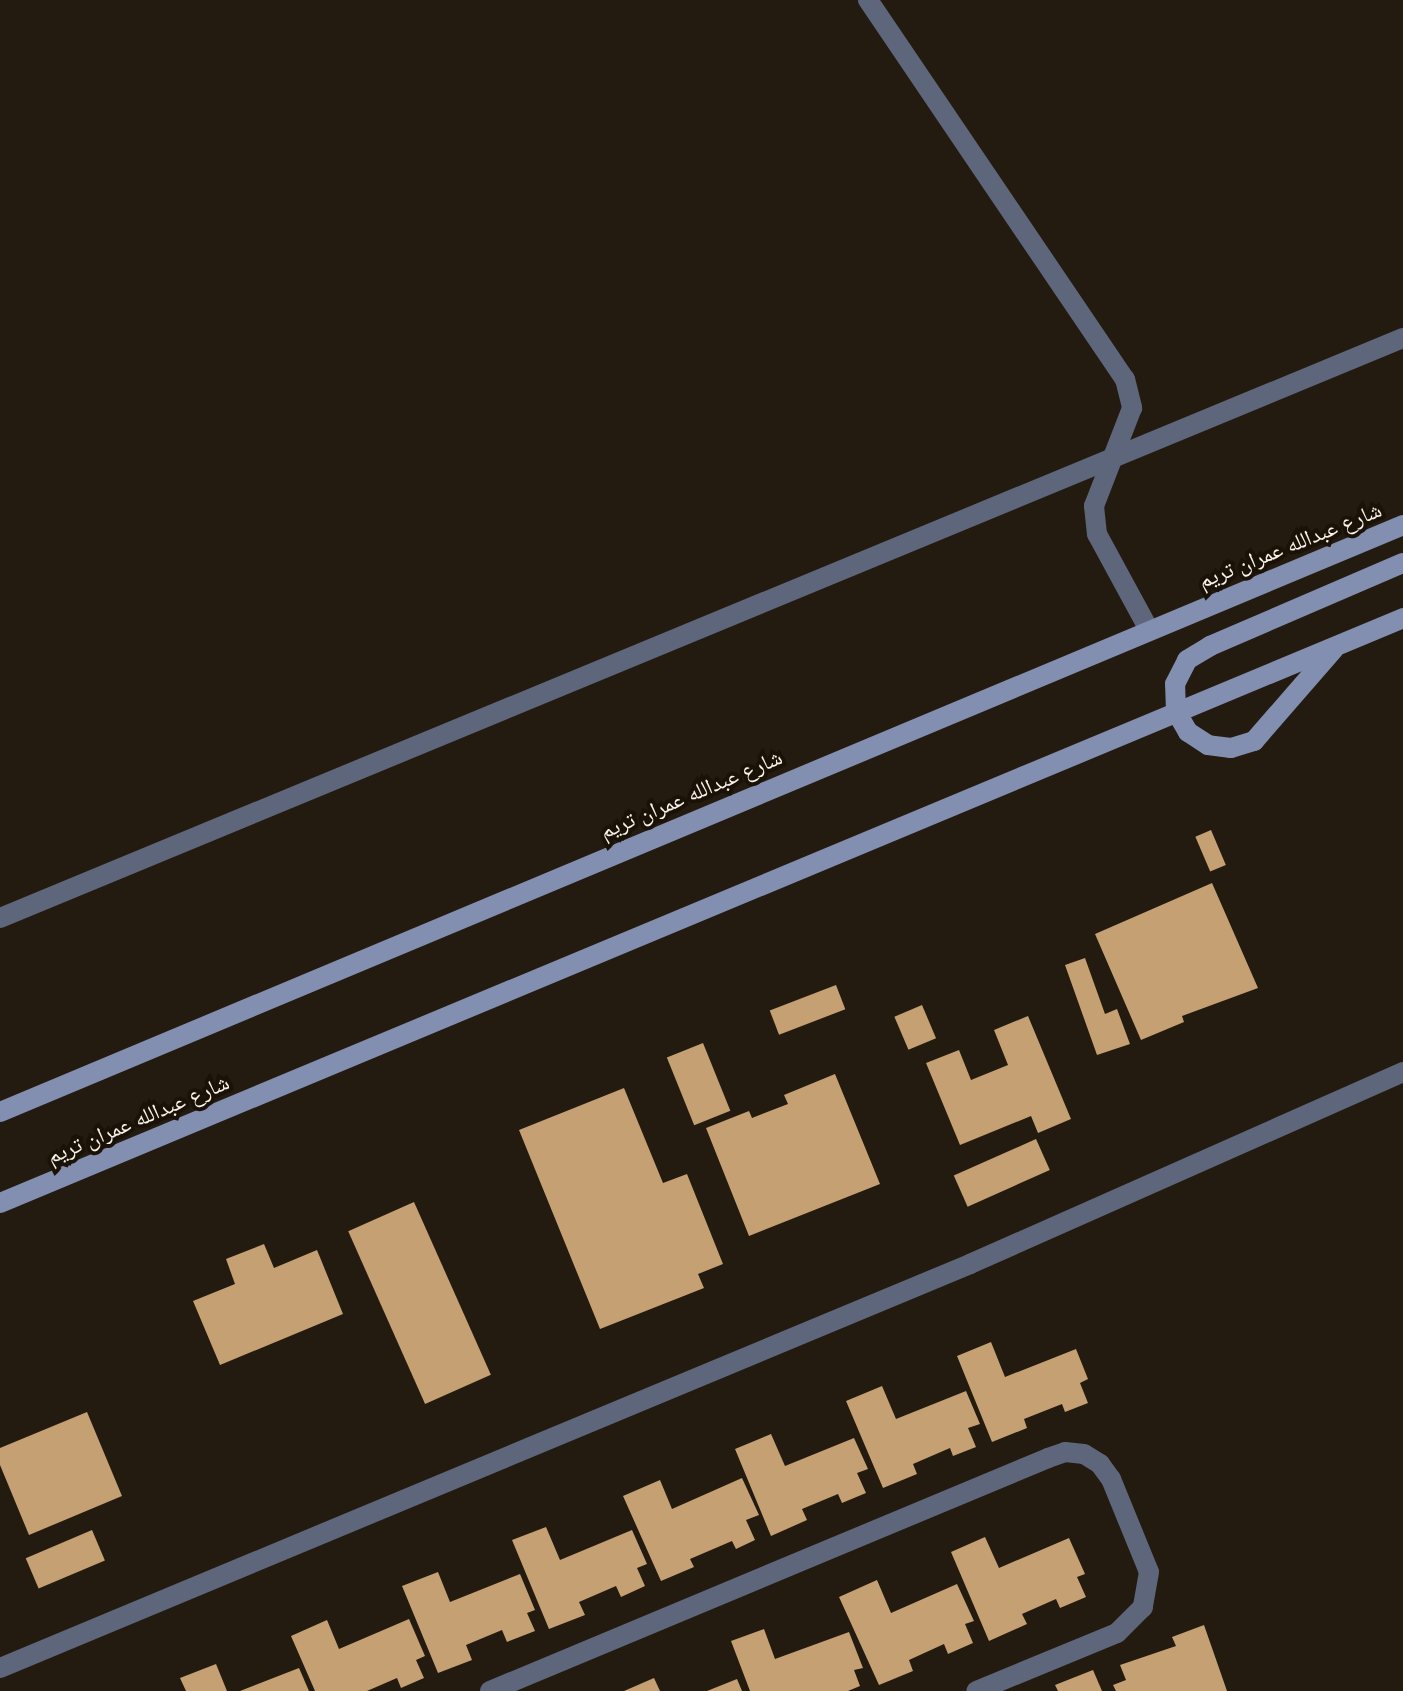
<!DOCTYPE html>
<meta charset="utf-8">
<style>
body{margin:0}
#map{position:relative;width:1403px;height:1691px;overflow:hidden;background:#241b10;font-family:"Fira Sans","Noto Naskh Arabic",sans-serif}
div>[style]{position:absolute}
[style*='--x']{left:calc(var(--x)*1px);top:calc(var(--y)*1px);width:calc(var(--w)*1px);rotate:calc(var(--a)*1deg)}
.building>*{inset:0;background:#c5a072;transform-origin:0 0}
.lane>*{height:20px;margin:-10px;padding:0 10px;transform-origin:10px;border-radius:10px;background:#5d667a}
.street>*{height:20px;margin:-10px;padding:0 10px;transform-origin:10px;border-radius:10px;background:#5d667a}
.secondary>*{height:20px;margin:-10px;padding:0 10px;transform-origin:10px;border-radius:10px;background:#828fb0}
span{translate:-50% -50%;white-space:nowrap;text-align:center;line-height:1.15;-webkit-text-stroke:8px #1a1207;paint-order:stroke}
.street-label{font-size:22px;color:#f9f3eb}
</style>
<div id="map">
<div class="building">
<i style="left:1211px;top:830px;width:38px;height:17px;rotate:67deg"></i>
<i style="clip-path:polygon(1212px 883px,1258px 988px,1182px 1016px,1184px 1022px,1141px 1040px,1095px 934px)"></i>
<i style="clip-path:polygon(1085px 958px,1105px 1014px,1117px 1009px,1130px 1044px,1097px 1055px,1065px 965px)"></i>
<i style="left:836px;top:985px;width:26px;height:71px;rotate:69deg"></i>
<i style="left:922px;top:1005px;width:36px;height:30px;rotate:67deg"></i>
<i style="clip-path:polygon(1028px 1016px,1071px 1119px,1038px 1133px,1031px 1116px,960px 1145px,926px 1063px,959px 1050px,971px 1080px,1008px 1065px,994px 1030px)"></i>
<i style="left:703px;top:1043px;width:73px;height:39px;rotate:68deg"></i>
<i style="clip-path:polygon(835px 1074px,880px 1184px,749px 1236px,706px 1128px,749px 1111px,752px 1118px,788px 1104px,784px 1095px)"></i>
<i style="clip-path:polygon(624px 1088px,663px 1183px,687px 1174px,723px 1264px,698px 1274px,704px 1288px,600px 1329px,519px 1130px)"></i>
<i style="left:1036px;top:1139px;width:34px;height:90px;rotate:66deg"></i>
<i style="left:414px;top:1202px;width:189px;height:72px;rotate:66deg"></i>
<i style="clip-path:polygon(264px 1244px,274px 1268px,317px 1250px,343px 1314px,220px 1365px,193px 1301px,235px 1284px,226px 1259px)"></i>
<i style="clip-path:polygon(991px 1342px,1005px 1377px,1076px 1349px,1088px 1379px,1080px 1383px,1088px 1403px,1065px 1412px,1062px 1404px,1024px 1419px,1027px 1428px,992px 1442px,957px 1356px)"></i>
<i style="clip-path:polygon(882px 1386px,896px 1419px,966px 1391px,980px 1424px,968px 1428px,976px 1447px,953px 1456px,950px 1448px,913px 1464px,917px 1474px,883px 1488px,846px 1401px)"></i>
<i style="clip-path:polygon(87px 1412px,122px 1496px,29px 1535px,0 1465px,0 1448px)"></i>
<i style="clip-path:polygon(771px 1434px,785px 1466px,854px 1438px,868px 1469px,857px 1473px,866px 1493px,842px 1503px,838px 1494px,802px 1509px,807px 1520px,771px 1536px,735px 1449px)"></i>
<i style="clip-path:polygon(742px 1478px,759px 1515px,746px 1520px,755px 1540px,736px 1549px,732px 1541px,690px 1559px,694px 1567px,661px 1581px,623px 1496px,660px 1480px,672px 1509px)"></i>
<i style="clip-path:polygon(546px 1527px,560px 1560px,632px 1530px,647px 1564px,637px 1568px,645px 1586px,621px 1597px,616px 1586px,579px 1602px,585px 1615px,549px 1629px,512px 1540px)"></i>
<i style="left:92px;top:1530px;width:33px;height:72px;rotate:67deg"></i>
<i style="clip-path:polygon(985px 1537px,999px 1568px,1069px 1538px,1085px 1574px,1077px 1577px,1086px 1597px,1060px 1608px,1056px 1599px,1022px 1614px,1027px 1624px,989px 1641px,951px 1552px)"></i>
<i style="clip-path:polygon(438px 1572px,450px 1602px,520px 1574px,535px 1610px,527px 1613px,535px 1631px,507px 1642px,502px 1630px,466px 1645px,472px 1660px,438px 1673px,402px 1586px)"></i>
<i style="clip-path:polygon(877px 1580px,891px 1613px,957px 1584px,974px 1621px,965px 1624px,973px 1643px,948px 1654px,944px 1644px,909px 1660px,913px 1671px,879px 1685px,839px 1597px)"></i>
<i style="clip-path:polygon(409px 1619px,425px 1656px,416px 1660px,424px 1678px,401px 1688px,397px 1678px,367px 1691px,315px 1691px,291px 1636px,327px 1620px,339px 1649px)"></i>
<i style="clip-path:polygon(1204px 1625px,1227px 1691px,1116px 1691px,1113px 1685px,1126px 1680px,1120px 1665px,1176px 1646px,1172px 1637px)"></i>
<i style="clip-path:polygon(764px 1629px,775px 1659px,849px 1632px,863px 1668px,854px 1670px,860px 1686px,848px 1691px,750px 1691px,731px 1641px)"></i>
<i style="clip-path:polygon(216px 1664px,227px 1691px,186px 1691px,180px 1678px)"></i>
<i style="clip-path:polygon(299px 1668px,309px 1691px,240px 1691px)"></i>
<i style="clip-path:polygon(1093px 1670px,1102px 1691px,1058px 1691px,1055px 1685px)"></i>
<i style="clip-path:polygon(654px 1678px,660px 1691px,624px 1691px)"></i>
<i style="clip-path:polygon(737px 1679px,742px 1691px,707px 1691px)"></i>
</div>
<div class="lane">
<i style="--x:868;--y:0;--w:458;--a:55.9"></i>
<i style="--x:1125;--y:379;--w:30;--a:76"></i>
<i style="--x:1132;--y:408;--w:105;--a:111.2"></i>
<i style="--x:1094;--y:506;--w:28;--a:84"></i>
<i style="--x:1097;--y:534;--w:107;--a:61.5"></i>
<i style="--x:0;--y:918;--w:1518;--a:-22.46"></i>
</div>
<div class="street">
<i style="--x:0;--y:1668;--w:1051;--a:-22.61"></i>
<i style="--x:970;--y:1264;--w:474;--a:-23.9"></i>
<i style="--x:490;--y:1691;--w:605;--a:-22.66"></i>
<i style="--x:1048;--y:1458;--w:18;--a:-19"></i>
<i style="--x:1065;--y:1452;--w:19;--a:6"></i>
<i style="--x:1084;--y:1454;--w:19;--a:32"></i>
<i style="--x:1100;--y:1464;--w:19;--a:54"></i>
<i style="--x:1111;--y:1479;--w:100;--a:67.8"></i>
<i style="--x:1149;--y:1572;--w:36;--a:100"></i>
<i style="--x:1143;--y:1607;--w:37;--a:135"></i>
<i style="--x:1117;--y:1633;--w:152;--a:157.6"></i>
</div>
<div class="secondary">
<i style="--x:1334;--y:649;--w:122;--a:131"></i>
<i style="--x:1254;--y:741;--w:24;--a:163"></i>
<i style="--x:1231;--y:748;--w:23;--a:-173"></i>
<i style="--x:1208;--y:745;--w:24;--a:-147"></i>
<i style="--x:1188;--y:732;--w:24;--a:-120"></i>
<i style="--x:1176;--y:711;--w:27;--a:-92"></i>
<i style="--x:1175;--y:684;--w:27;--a:-63"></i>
<i style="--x:1187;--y:660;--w:27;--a:-31"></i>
<i style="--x:1210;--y:646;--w:210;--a:-23.3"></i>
<i style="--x:0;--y:1112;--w:1521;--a:-22.7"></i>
<i style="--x:0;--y:1203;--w:1520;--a:-22.63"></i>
</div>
<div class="street-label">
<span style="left:1290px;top:545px;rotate:-22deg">شارع عبدالله عمران تريم</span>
<span style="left:691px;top:794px;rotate:-23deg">شارع عبدالله عمران تريم</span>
<span style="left:138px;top:1119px;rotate:-23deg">شارع عبدالله عمران تريم</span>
</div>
</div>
